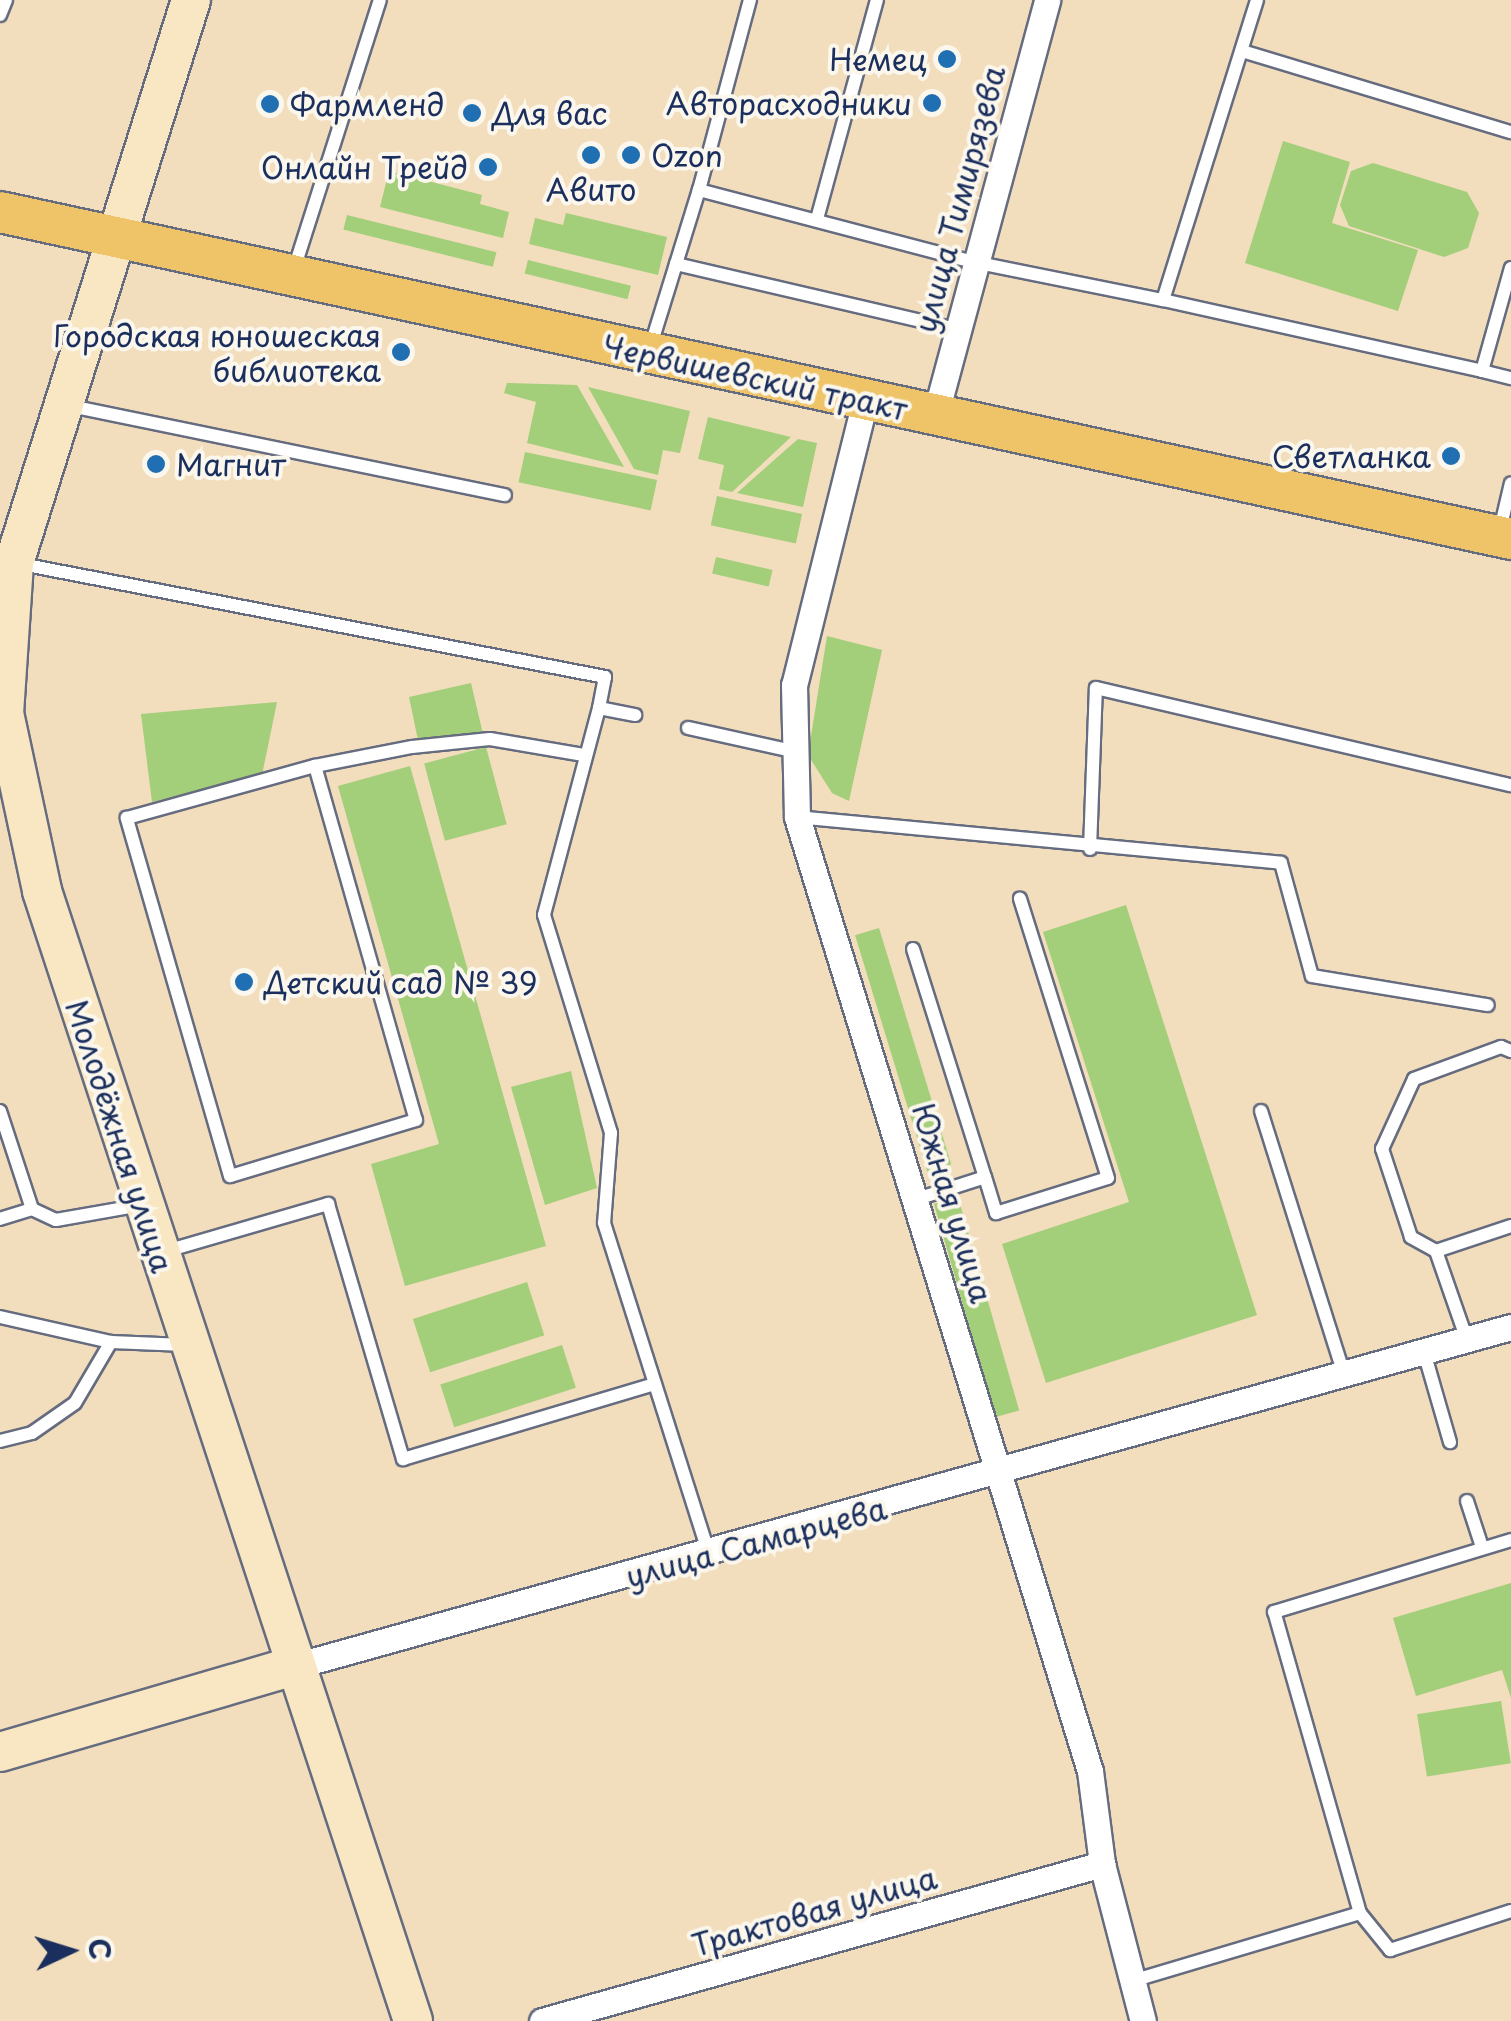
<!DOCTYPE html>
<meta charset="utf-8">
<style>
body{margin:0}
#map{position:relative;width:1511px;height:2021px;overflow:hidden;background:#f2ddbd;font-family:"Playpen Sans",sans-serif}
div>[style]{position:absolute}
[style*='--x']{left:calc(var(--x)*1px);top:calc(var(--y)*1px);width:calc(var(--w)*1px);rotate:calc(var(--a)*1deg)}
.green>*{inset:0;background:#a3ce7a;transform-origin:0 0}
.roads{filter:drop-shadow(2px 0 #666c7f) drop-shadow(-2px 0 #666c7f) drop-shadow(0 2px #666c7f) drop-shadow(0 -2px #666c7f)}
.lane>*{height:12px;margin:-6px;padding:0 6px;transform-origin:6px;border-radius:6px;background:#fff}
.street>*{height:25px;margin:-12.5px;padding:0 12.5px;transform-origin:12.5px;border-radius:12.5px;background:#fff}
.secondary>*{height:38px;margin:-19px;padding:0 19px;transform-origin:19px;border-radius:19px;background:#f9e7c3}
.primary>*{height:40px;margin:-20px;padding:0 20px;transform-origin:20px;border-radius:20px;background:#efc469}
.dots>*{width:28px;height:28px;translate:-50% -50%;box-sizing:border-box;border:5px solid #fbf7ec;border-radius:50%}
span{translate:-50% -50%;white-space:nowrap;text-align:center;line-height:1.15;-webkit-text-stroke:8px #fbf7ec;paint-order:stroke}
.poi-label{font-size:30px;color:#1b2f5e}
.right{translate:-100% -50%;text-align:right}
.left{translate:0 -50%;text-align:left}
.street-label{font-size:30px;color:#1b2f5e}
.north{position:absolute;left:20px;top:1901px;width:100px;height:100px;-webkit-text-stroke:8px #fbf7ec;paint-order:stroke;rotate:86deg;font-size:28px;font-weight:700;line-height:40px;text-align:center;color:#1b2f5e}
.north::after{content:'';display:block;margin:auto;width:35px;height:45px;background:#1b2f5e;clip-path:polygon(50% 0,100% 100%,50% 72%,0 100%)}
</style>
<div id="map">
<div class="green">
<i style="clip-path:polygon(1283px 141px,1350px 162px,1332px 223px,1418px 250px,1398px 311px,1245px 263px)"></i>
<i style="clip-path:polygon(1373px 163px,1467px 192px,1479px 213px,1468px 248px,1444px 257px,1349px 226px,1340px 205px,1351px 171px)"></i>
<i style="clip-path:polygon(389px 171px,482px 195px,480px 204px,509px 212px,503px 238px,380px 207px)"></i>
<i style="clip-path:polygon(566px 213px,667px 237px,658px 275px,529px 244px,535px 218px,563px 225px)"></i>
<i style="left:347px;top:215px;width:154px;height:15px;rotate:14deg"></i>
<i style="left:528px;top:260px;width:106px;height:14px;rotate:14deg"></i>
<i style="clip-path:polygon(507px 383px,577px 385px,624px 467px,527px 443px,536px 402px,504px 393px)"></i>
<i style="clip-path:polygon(588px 387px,690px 411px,680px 453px,663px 450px,658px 475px,634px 469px)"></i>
<i style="clip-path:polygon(708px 417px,791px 437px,732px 492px,719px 489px,724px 465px,698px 459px)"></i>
<i style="clip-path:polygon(798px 439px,817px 443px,803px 507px,737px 493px)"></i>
<i style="left:525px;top:452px;width:135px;height:31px;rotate:12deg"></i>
<i style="left:717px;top:496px;width:87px;height:30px;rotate:12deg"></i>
<i style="left:716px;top:557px;width:58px;height:17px;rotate:13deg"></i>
<i style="clip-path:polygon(827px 636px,882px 650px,849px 801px,832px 793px,808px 755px)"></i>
<i style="clip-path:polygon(471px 683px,483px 734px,418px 740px,409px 697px)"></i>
<i style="clip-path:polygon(277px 702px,262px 775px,152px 802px,141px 714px)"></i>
<i style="left:486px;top:747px;width:80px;height:64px;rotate:75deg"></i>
<i style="clip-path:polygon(410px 766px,546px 1246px,405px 1286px,371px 1164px,439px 1144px,338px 786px)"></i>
<i style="clip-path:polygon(1126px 905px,1257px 1315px,1046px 1383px,1002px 1244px,1129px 1202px,1043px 932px)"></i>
<i style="left:879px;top:928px;width:247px;height:25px;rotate:73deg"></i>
<i style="clip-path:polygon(571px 1071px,597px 1188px,545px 1205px,511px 1087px)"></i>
<i style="left:958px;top:1197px;width:222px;height:25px;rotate:74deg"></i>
<i style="left:527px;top:1282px;width:56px;height:120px;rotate:72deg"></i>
<i style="left:562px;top:1345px;width:45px;height:128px;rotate:72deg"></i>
<i style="clip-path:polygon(1511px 1583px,1511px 1698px,1502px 1670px,1416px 1696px,1393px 1618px)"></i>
<i style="left:1501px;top:1701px;width:63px;height:85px;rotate:81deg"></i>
</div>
<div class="roads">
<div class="lane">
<i style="--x:0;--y:15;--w:16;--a:-68"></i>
<i style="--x:1242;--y:51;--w:281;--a:16.8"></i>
<i style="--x:699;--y:190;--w:197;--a:-75"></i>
<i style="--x:817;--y:219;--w:227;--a:-74.7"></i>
<i style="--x:676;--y:264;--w:287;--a:13.1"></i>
<i style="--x:294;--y:269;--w:282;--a:-72.3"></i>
<i style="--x:1163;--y:300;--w:327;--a:12.5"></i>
<i style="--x:1482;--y:371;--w:107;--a:-74.3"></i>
<i style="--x:650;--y:348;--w:165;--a:-72.8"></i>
<i style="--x:699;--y:190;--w:284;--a:14.7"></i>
<i style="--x:974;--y:262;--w:193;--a:11.4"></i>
<i style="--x:1163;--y:300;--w:314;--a:-72.6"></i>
<i style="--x:1482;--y:371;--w:30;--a:14"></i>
<i style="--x:66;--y:405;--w:448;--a:11.6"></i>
<i style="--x:1499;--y:534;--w:52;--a:-76.8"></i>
<i style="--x:16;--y:563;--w:600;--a:10.95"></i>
<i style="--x:605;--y:677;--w:32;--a:101"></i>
<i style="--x:599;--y:708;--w:37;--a:11"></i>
<i style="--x:599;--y:708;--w:214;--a:104.9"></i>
<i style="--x:544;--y:915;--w:228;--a:72.9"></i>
<i style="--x:611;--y:1133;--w:90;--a:94.4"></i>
<i style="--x:604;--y:1223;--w:344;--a:72.4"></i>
<i style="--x:688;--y:728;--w:107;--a:12.5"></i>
<i style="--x:315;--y:766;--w:368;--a:74.1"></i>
<i style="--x:416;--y:1120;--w:194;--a:163.2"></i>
<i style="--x:230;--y:1176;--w:373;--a:-106.1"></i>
<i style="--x:127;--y:818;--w:195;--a:-15.5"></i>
<i style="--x:315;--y:766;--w:99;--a:-11.1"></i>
<i style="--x:412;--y:747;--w:78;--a:-5.9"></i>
<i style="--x:490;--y:739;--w:95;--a:9.7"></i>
<i style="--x:797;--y:817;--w:486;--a:5.4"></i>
<i style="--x:1281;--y:863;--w:117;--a:74.7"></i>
<i style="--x:1312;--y:976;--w:178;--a:9.4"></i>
<i style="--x:1090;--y:849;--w:161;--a:-87.9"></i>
<i style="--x:1096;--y:688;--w:426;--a:13.2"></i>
<i style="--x:913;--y:949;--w:239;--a:72.5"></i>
<i style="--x:0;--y:1111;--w:103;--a:71.9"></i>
<i style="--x:32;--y:1209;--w:34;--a:163"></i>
<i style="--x:1261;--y:1111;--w:277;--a:72.5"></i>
<i style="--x:917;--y:1199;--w:71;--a:-17.9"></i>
<i style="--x:985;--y:1177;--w:38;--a:73"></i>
<i style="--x:996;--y:1213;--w:117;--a:-17.4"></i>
<i style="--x:1108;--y:1178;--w:293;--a:-107.5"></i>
<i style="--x:32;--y:1209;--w:26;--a:25"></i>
<i style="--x:56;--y:1220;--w:86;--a:-10"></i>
<i style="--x:166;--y:1251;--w:169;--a:-16.2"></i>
<i style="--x:328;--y:1204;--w:266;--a:73.6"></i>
<i style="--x:403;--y:1459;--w:260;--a:-16.6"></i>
<i style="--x:1436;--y:1251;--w:79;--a:-18.4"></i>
<i style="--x:0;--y:1317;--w:114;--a:12.7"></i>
<i style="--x:111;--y:1342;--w:74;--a:2.3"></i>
<i style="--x:1467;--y:1340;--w:94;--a:-109.2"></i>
<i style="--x:1436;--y:1251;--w:29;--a:-151"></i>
<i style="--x:1411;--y:1237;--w:93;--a:-108.2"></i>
<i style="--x:1382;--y:1149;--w:77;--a:-65.4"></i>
<i style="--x:1414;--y:1079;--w:93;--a:-20.2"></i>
<i style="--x:1501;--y:1047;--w:11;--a:22"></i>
<i style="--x:1424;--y:1352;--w:94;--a:73.9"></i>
<i style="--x:0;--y:1441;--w:33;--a:-14"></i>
<i style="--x:32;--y:1433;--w:52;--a:-34.9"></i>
<i style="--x:75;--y:1403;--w:71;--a:-59.5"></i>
<i style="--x:1467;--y:1501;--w:48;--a:71.9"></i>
<i style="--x:1360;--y:1913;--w:48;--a:51"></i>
<i style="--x:1390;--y:1950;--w:127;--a:-17.9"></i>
<i style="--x:1132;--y:1981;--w:238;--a:-16.6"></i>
<i style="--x:1360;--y:1913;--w:313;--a:-105.9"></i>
<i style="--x:1274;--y:1612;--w:248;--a:-16.9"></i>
</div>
<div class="street">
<i style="--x:865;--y:401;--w:293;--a:104"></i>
<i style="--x:794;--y:685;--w:132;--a:88.7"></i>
<i style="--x:797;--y:817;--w:998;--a:72.93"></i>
<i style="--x:1090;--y:1771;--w:94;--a:82.6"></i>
<i style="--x:1102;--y:1864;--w:162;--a:75.4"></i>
<i style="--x:935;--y:416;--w:431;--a:-74.9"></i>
<i style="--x:295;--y:1666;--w:1262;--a:-15.58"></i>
<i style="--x:542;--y:2021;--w:582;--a:-15.66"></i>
</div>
<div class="secondary">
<i style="--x:191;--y:0;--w:590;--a:107.45"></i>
<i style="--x:14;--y:563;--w:150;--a:93.8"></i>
<i style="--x:4;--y:713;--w:182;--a:77.9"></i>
<i style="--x:42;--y:891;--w:1189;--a:71.82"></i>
<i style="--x:0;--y:1752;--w:307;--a:-16.3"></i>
</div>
<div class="primary">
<i style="--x:0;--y:212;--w:1546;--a:12.21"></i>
</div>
</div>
<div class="dots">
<i style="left:947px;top:59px;background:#1f6fb2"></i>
<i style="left:932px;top:103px;background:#1f6fb2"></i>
<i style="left:270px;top:104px;background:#1f6fb2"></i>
<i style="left:472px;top:113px;background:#1f6fb2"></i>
<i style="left:591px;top:155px;background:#1f6fb2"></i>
<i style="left:631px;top:155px;background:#1f6fb2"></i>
<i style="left:488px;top:167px;background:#1f6fb2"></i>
<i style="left:401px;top:352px;background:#1f6fb2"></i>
<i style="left:1451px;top:456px;background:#1f6fb2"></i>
<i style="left:156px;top:464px;background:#1f6fb2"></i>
<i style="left:244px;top:982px;background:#1f6fb2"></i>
</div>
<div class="poi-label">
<span class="right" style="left:927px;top:59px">Немец</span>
<span class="right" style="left:912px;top:103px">Авторасходники</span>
<span class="left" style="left:290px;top:104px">Фармленд</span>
<span class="left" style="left:492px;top:113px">Для вас</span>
<span class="left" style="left:651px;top:155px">Ozon</span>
<span class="right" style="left:468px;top:167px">Онлайн Трейд</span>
<span style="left:591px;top:189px">Авито</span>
<span class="right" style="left:381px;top:352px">Городская юношеская<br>библиотека</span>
<span class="right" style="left:1431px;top:456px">Светланка</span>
<span class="left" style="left:176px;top:464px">Магнит</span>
<span class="left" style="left:264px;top:982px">Детский сад № 39</span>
</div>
<div class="street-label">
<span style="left:959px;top:199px;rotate:-75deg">улица Тимирязева</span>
<span style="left:755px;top:377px;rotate:12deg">Червишевский тракт</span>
<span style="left:120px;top:1136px;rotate:72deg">Молодёжная улица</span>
<span style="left:953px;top:1203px;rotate:73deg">Южная улица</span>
<span style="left:756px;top:1542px;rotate:-15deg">улица Самарцева</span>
<span style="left:814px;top:1911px;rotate:-16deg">Трактовая улица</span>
</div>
<div class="north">С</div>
</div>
